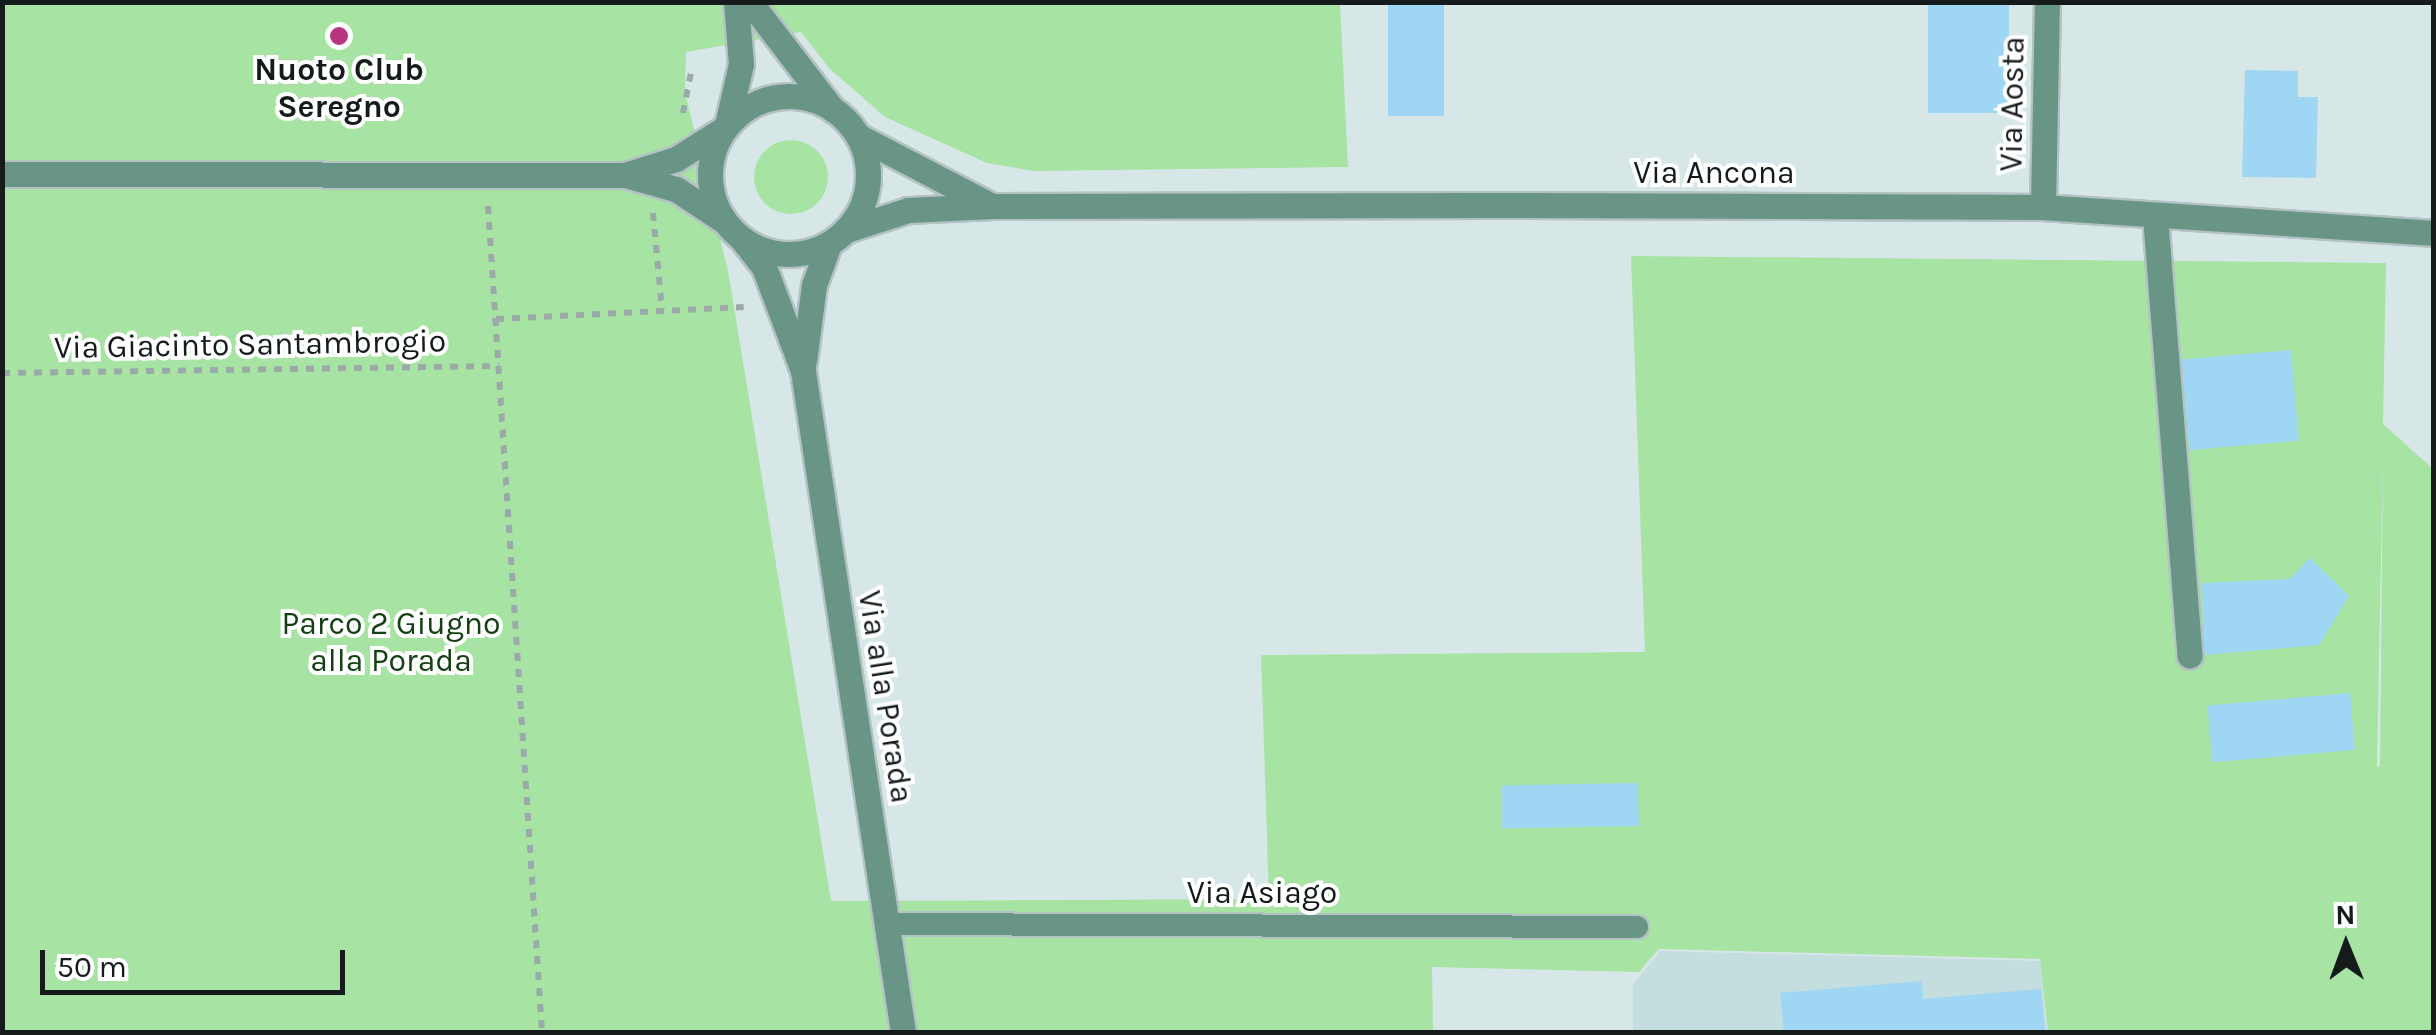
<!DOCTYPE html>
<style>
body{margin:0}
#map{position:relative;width:2436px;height:1035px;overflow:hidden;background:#d7e7e8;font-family:Karla,sans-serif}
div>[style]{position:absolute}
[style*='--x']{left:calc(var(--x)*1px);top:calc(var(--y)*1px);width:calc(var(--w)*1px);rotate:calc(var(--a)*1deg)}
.built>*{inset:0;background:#c4dddf}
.green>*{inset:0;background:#a7e3a3}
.round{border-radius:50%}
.building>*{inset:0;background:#9fd6f4;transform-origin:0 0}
.path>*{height:6px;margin-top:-3px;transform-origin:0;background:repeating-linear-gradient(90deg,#9ca9a9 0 8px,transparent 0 16px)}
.roads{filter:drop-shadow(2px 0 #b4c2c3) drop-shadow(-2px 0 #b4c2c3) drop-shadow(0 2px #b4c2c3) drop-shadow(0 -2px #b4c2c3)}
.service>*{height:22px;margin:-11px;padding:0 11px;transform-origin:11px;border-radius:11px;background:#699587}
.minor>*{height:25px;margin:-12.5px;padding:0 12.5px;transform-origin:12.5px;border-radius:12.5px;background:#699587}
.tertiary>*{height:25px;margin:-12.5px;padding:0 12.5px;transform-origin:12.5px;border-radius:12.5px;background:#699587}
.tertiary>.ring{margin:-12.5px;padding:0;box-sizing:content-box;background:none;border:25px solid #699587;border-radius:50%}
.dots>*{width:28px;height:28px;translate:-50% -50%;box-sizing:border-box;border:5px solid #fff;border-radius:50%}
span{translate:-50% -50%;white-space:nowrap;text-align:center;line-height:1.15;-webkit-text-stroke:8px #fff;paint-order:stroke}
.poi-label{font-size:32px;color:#151b1b;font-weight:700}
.street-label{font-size:32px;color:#151b1b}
.park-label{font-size:32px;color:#134113}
.frame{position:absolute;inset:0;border:5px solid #151b1b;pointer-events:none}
.north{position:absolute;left:2296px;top:895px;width:100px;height:100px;-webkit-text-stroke:8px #fff;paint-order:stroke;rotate:359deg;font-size:28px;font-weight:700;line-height:40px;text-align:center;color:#151b1b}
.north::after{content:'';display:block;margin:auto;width:35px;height:45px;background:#151b1b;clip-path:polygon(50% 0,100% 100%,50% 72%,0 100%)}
.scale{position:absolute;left:40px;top:950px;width:305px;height:45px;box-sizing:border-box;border:5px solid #151b1b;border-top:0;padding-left:12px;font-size:30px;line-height:35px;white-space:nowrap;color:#151b1b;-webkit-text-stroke:8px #fff;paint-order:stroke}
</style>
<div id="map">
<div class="built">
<i style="clip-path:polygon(1660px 951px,2040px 961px,2047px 1032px,1633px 1032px,1633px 985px)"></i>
</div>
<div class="green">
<i style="clip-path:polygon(evenodd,2px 3px,1340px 3px,1348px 167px,1034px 171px,987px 163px,885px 117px,829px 68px,801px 32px,686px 52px,685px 92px,729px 276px,831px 901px,1269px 899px,1261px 655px,1645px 652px,1631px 256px,2386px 263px,2383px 424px,2433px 469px,2433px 1032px,2048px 1032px,2040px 959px,1659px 949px,1639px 972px,1432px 967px,1433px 1032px,3px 1032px,2px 3px,2383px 453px,2380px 766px,2378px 767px,2377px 766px,2383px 453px)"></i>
<i class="round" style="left:754px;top:140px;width:74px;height:74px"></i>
</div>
<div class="building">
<i style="left:1388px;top:2px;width:56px;height:114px"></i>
<i style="left:1928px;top:2px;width:81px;height:111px"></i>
<i style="clip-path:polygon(2245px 70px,2298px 71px,2298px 97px,2318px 97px,2316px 178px,2242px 177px)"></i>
<i style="left:2291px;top:350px;width:91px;height:110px;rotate:85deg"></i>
<i style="clip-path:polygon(2310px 558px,2349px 596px,2319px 645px,2204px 655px,2202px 583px,2290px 579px)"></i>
<i style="left:2350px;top:693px;width:57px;height:143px;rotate:85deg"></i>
<i style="left:1638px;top:783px;width:43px;height:137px;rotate:89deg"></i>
<i style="clip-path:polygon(1922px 981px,1923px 999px,2041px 989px,2045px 1032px,1784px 1032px,1780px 993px)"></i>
</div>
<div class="path">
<i style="--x:683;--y:113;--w:47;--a:-78.9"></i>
<i style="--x:488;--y:206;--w:828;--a:86.26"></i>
<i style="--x:653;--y:213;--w:97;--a:84.7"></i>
<i style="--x:496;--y:319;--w:248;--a:-2.8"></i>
<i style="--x:2;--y:373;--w:497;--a:-0.8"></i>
</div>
<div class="roads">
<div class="service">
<i style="--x:887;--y:924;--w:750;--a:0.23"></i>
</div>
<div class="minor">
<i style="--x:858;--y:136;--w:147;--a:27.6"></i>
<i style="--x:2;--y:174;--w:623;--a:0.09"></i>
<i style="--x:625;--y:175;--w:53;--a:-17.4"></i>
<i style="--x:676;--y:159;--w:58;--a:-32.3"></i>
<i style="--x:625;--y:175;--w:53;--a:15.4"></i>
<i style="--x:676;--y:189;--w:58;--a:33.7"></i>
<i style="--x:2043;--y:207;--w:205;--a:-88.9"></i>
<i style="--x:2155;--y:216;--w:441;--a:85.5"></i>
<i style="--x:846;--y:230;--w:65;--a:-17.9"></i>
<i style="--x:908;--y:210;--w:85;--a:-2.7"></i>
<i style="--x:993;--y:206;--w:528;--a:-0.11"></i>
<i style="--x:1521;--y:205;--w:522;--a:0.22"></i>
<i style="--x:2043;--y:207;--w:392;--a:3.8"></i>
</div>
<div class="tertiary">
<i style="--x:750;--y:2;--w:135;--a:52.5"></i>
<i class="ring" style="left:710px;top:96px;width:133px;height:133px"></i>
<i style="--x:727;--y:125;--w:63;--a:-77.1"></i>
<i style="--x:741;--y:64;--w:62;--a:-94.6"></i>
<i style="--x:742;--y:239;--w:36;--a:52"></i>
<i style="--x:764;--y:267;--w:111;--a:69.4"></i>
<i style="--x:803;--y:371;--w:669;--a:81.4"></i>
<i style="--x:804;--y:361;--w:77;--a:-82.5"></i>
<i style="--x:814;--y:285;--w:44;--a:-69.9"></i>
</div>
</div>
<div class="dots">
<i style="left:339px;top:36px;background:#b8367e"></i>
</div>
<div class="poi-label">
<span style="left:339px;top:89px">Nuoto Club<br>Seregno</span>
</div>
<div class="street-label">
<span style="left:2013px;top:104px;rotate:-89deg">Via Aosta</span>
<span style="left:1714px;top:173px">Via Ancona</span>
<span style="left:250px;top:345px;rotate:-1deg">Via Giacinto Santambrogio</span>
<span style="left:885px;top:697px;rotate:81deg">Via alla Porada</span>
<span style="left:1262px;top:893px">Via Asiago</span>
</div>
<div class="park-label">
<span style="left:391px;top:643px">Parco 2 Giugno<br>alla Porada</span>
</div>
<div class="frame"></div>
<div class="north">N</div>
<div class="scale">50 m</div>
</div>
